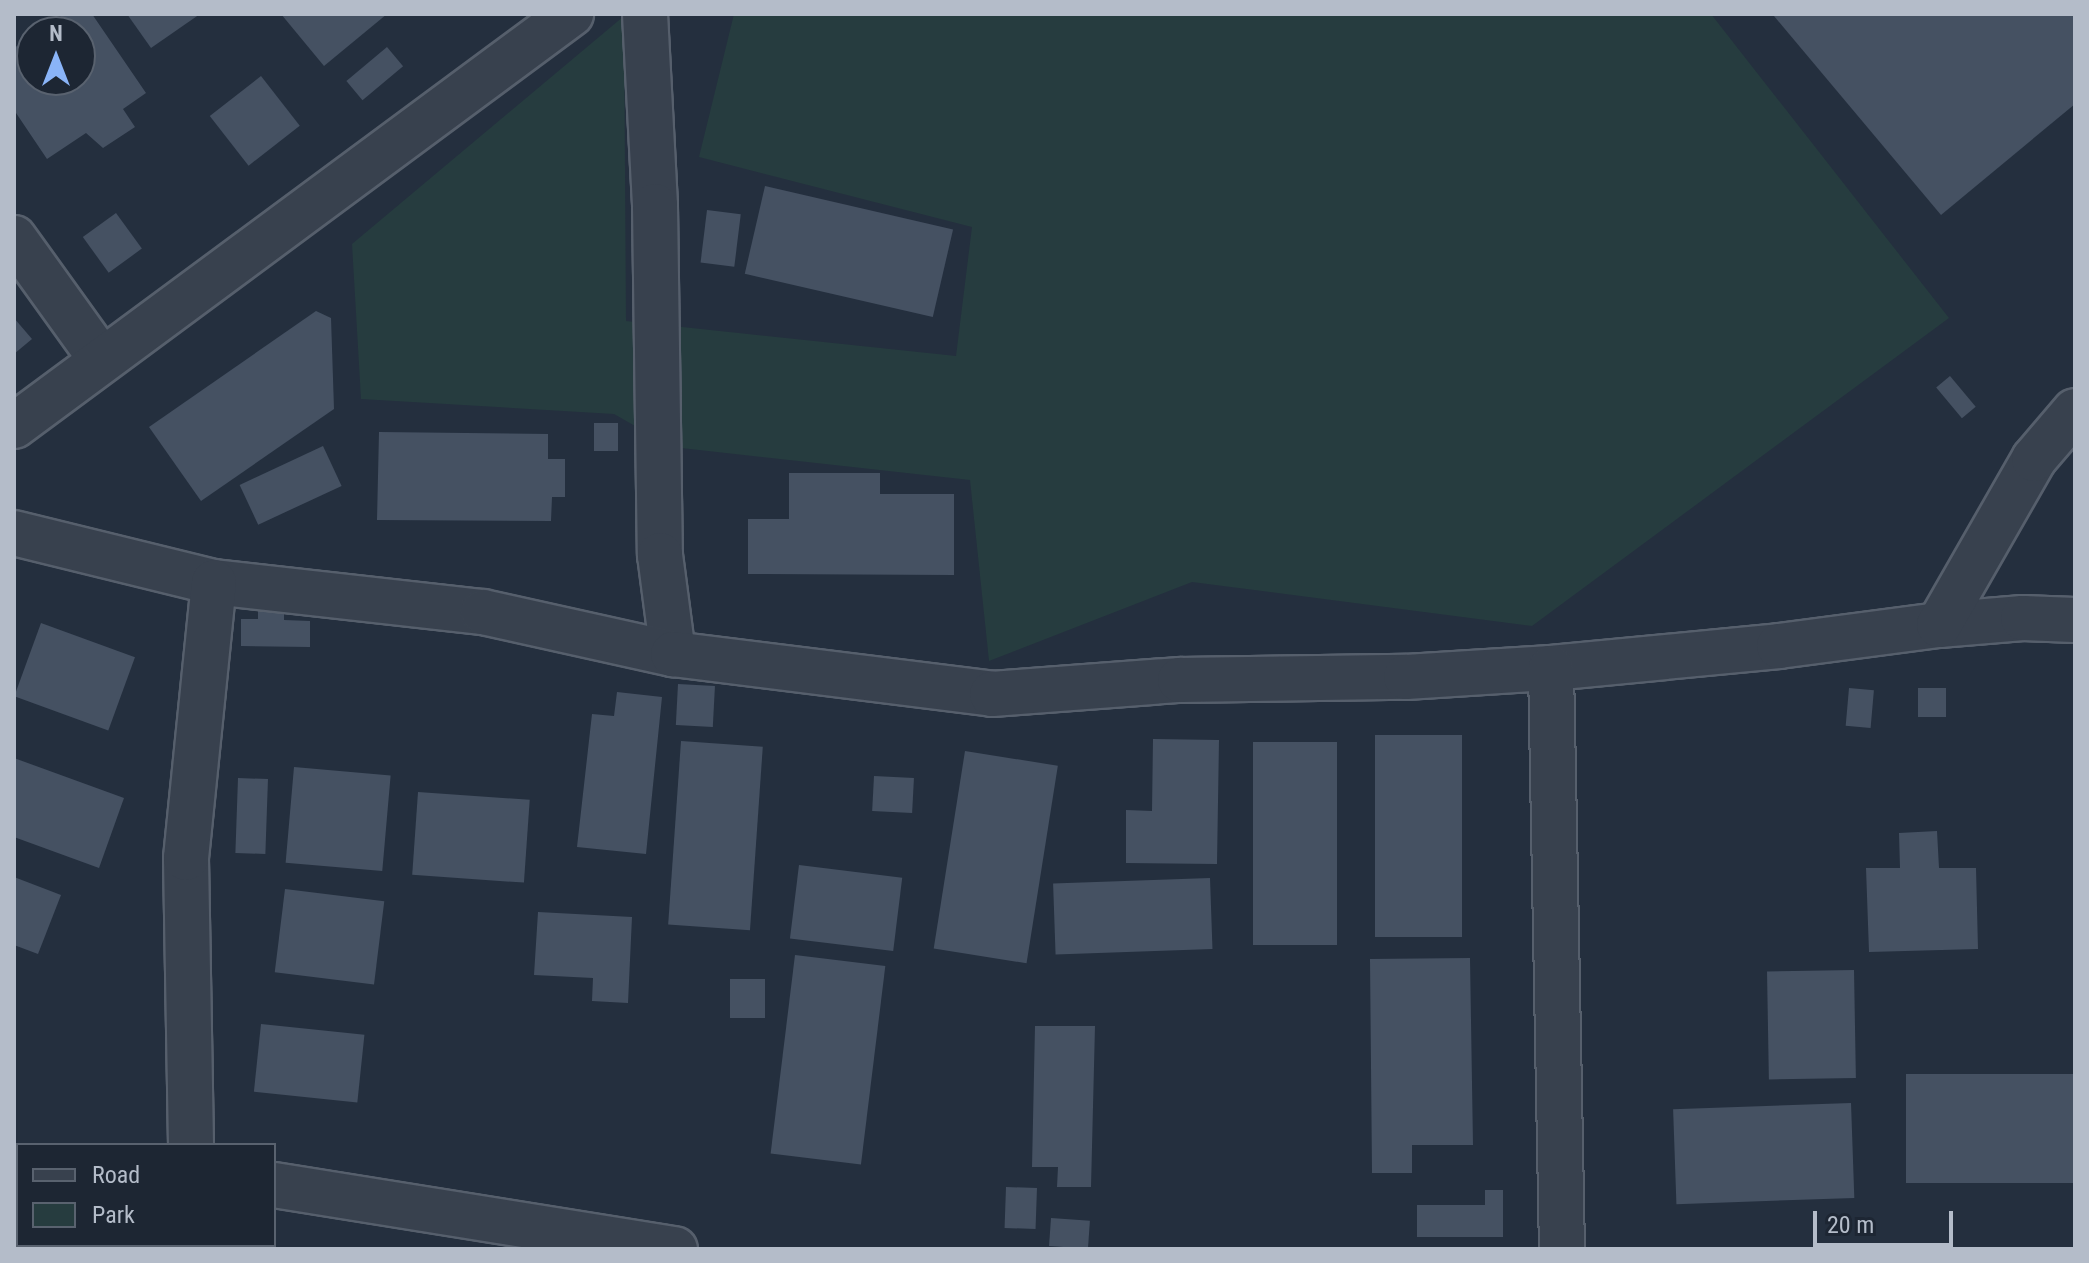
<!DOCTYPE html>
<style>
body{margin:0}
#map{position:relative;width:2089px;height:1263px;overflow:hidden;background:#242f3e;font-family:"Roboto Condensed",sans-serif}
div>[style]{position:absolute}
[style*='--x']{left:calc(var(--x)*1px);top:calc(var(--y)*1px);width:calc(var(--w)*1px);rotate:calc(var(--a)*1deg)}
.green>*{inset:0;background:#263c3f}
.building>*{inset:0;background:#455162;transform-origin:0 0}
.roads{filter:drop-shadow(2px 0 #565f6c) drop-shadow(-2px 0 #565f6c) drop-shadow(0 2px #565f6c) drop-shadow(0 -2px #565f6c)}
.minor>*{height:44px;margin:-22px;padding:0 22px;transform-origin:22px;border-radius:22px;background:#38414e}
span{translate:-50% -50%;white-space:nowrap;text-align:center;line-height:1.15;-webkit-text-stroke:6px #1d2633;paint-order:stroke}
.frame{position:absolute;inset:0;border:16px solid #b4bcc9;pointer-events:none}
.legend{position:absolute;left:16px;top:1143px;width:260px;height:104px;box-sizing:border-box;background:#1d2633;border:2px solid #59626f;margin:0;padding:10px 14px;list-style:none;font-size:24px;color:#b4bcc9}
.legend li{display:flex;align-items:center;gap:16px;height:40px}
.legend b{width:40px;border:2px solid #59626f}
.north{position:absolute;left:16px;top:16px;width:80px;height:80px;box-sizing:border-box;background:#1d2633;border:2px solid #59626f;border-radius:50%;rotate:0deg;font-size:22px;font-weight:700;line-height:32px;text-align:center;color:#b4bcc9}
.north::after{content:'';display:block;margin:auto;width:28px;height:36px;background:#8ab4f8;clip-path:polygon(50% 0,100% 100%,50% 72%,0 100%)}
.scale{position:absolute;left:1813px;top:1211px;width:140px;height:36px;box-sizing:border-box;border:4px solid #b4bcc9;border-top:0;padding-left:10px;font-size:24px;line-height:28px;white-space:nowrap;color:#b4bcc9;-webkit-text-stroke:6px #1d2633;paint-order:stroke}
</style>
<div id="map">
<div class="green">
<i style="clip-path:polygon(734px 14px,1711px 14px,1949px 318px,1532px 626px,1192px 582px,989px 661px,970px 480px,672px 447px,614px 414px,361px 399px,352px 244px,624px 16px,626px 321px,956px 356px,972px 227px,699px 157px)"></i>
</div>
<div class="building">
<i style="clip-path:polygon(64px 14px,92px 14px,146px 93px,123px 109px,135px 127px,103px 148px,86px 133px,47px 159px,14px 110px,14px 48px,32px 36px,32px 80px,80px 80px,80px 32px,38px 32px)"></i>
<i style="clip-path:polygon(127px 14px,200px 14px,151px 48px)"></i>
<i style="clip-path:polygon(281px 14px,387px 14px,324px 66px)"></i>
<i style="clip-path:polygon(1776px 14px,2075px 14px,2075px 104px,1941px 215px,1774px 16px)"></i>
<i style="left:387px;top:47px;width:25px;height:53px;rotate:50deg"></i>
<i style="left:261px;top:76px;width:63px;height:65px;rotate:52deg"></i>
<i style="left:765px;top:186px;width:193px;height:90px;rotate:13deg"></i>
<i style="left:707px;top:210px;width:34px;height:53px;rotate:7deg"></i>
<i style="left:116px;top:213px;width:44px;height:41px;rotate:54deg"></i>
<i style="clip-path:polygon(316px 311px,331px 318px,334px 409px,201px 501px,149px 427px)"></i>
<i style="clip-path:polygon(14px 318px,32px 339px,14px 354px)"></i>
<i style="left:1950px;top:376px;width:40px;height:18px;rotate:50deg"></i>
<i style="left:594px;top:423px;width:24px;height:28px"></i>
<i style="clip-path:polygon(379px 432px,548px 434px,548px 459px,565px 459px,565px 497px,552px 497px,551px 521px,377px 520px)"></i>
<i style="left:323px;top:446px;width:44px;height:92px;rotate:65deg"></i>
<i style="clip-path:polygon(789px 473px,880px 473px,880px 494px,954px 494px,954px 575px,748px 574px,748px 519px,789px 519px)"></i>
<i style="clip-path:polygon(258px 610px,284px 610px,284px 620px,310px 621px,310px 647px,241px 646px,241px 619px,258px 619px)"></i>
<i style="left:41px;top:623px;width:100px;height:78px;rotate:20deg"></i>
<i style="left:678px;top:684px;width:37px;height:41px;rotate:3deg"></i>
<i style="left:1849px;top:688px;width:25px;height:38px;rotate:5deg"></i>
<i style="left:1918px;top:688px;width:28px;height:29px"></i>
<i style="clip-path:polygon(617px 692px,662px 697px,646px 854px,577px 847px,592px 714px,614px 716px)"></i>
<i style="left:1375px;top:735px;width:87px;height:202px"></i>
<i style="clip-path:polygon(1153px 739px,1219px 740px,1217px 864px,1126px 863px,1126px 810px,1152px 811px)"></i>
<i style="left:681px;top:741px;width:82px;height:184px;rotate:4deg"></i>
<i style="left:1253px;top:742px;width:84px;height:203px"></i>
<i style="left:965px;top:751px;width:94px;height:200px;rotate:9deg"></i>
<i style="clip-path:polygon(14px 758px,124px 798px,99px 868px,14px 837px)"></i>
<i style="left:294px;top:767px;width:97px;height:96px;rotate:5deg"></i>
<i style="left:874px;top:776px;width:40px;height:35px;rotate:3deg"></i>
<i style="left:238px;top:778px;width:30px;height:75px;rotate:2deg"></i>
<i style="left:418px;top:792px;width:112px;height:83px;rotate:4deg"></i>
<i style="clip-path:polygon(1937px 831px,1939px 868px,1976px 868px,1978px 949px,1869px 952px,1866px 868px,1900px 868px,1899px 833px)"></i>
<i style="left:799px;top:865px;width:104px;height:74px;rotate:7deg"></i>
<i style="clip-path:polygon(14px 877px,61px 895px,38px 954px,14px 945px)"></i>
<i style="left:1210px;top:878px;width:71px;height:157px;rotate:88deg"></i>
<i style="left:285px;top:889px;width:100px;height:84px;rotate:7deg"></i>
<i style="clip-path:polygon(538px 912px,632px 917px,628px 1003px,592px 1001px,593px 978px,534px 975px)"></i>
<i style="left:795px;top:955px;width:91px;height:200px;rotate:7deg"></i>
<i style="clip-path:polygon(1470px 958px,1473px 1145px,1412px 1145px,1412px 1173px,1372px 1173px,1370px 959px)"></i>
<i style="left:1854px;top:970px;width:108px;height:87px;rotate:89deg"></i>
<i style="left:765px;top:979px;width:39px;height:35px;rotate:90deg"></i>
<i style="left:261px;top:1024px;width:104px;height:68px;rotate:6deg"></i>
<i style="clip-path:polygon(1035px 1026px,1095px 1026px,1091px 1187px,1057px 1187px,1058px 1167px,1032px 1167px)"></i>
<i style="left:2075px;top:1074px;width:109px;height:169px;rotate:90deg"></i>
<i style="left:1851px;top:1103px;width:95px;height:178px;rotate:88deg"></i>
<i style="left:1006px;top:1187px;width:31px;height:41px;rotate:2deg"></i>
<i style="clip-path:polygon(1485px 1190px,1503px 1190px,1503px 1237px,1417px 1237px,1417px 1205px,1485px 1205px)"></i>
<i style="left:1051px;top:1218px;width:39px;height:28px;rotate:4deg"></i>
<i style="clip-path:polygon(32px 1245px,140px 1245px,148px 1249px,20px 1249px)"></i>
</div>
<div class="roads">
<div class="minor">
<i style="--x:645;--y:14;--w:192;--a:87"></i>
<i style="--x:655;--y:206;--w:349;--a:89.2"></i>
<i style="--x:660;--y:555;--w:100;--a:82.5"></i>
<i style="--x:14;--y:238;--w:149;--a:54.3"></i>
<i style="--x:14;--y:426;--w:693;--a:-36.49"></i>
<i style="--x:14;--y:533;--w:206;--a:13.8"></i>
<i style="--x:214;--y:582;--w:271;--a:6.4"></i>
<i style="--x:483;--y:612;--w:195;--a:12.5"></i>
<i style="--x:673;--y:654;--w:321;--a:7.1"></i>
<i style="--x:992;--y:694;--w:189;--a:-4.3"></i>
<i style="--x:1180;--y:680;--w:226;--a:-0.8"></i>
<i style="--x:1406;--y:677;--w:145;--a:-3.6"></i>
<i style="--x:1551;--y:668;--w:229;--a:-5.5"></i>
<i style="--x:1779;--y:646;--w:161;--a:-7.5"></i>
<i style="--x:1939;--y:625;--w:84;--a:-4.8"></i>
<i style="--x:2023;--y:618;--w:52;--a:2.2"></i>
<i style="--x:1939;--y:625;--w:191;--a:-60.2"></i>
<i style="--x:2034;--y:459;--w:63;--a:-49.5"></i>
<i style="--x:1551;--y:668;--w:581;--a:88.92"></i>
<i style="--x:191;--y:1145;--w:287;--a:-91"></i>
<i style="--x:186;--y:858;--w:277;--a:-84.2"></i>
<i style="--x:274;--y:1185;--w:406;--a:9.1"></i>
<i style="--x:14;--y:1207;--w:4;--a:0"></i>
<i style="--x:182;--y:1245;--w:4;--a:90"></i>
</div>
</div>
<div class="frame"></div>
<ul class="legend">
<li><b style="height:10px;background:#38414e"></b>Road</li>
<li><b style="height:22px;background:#263c3f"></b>Park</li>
</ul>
<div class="north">N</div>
<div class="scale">20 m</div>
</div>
